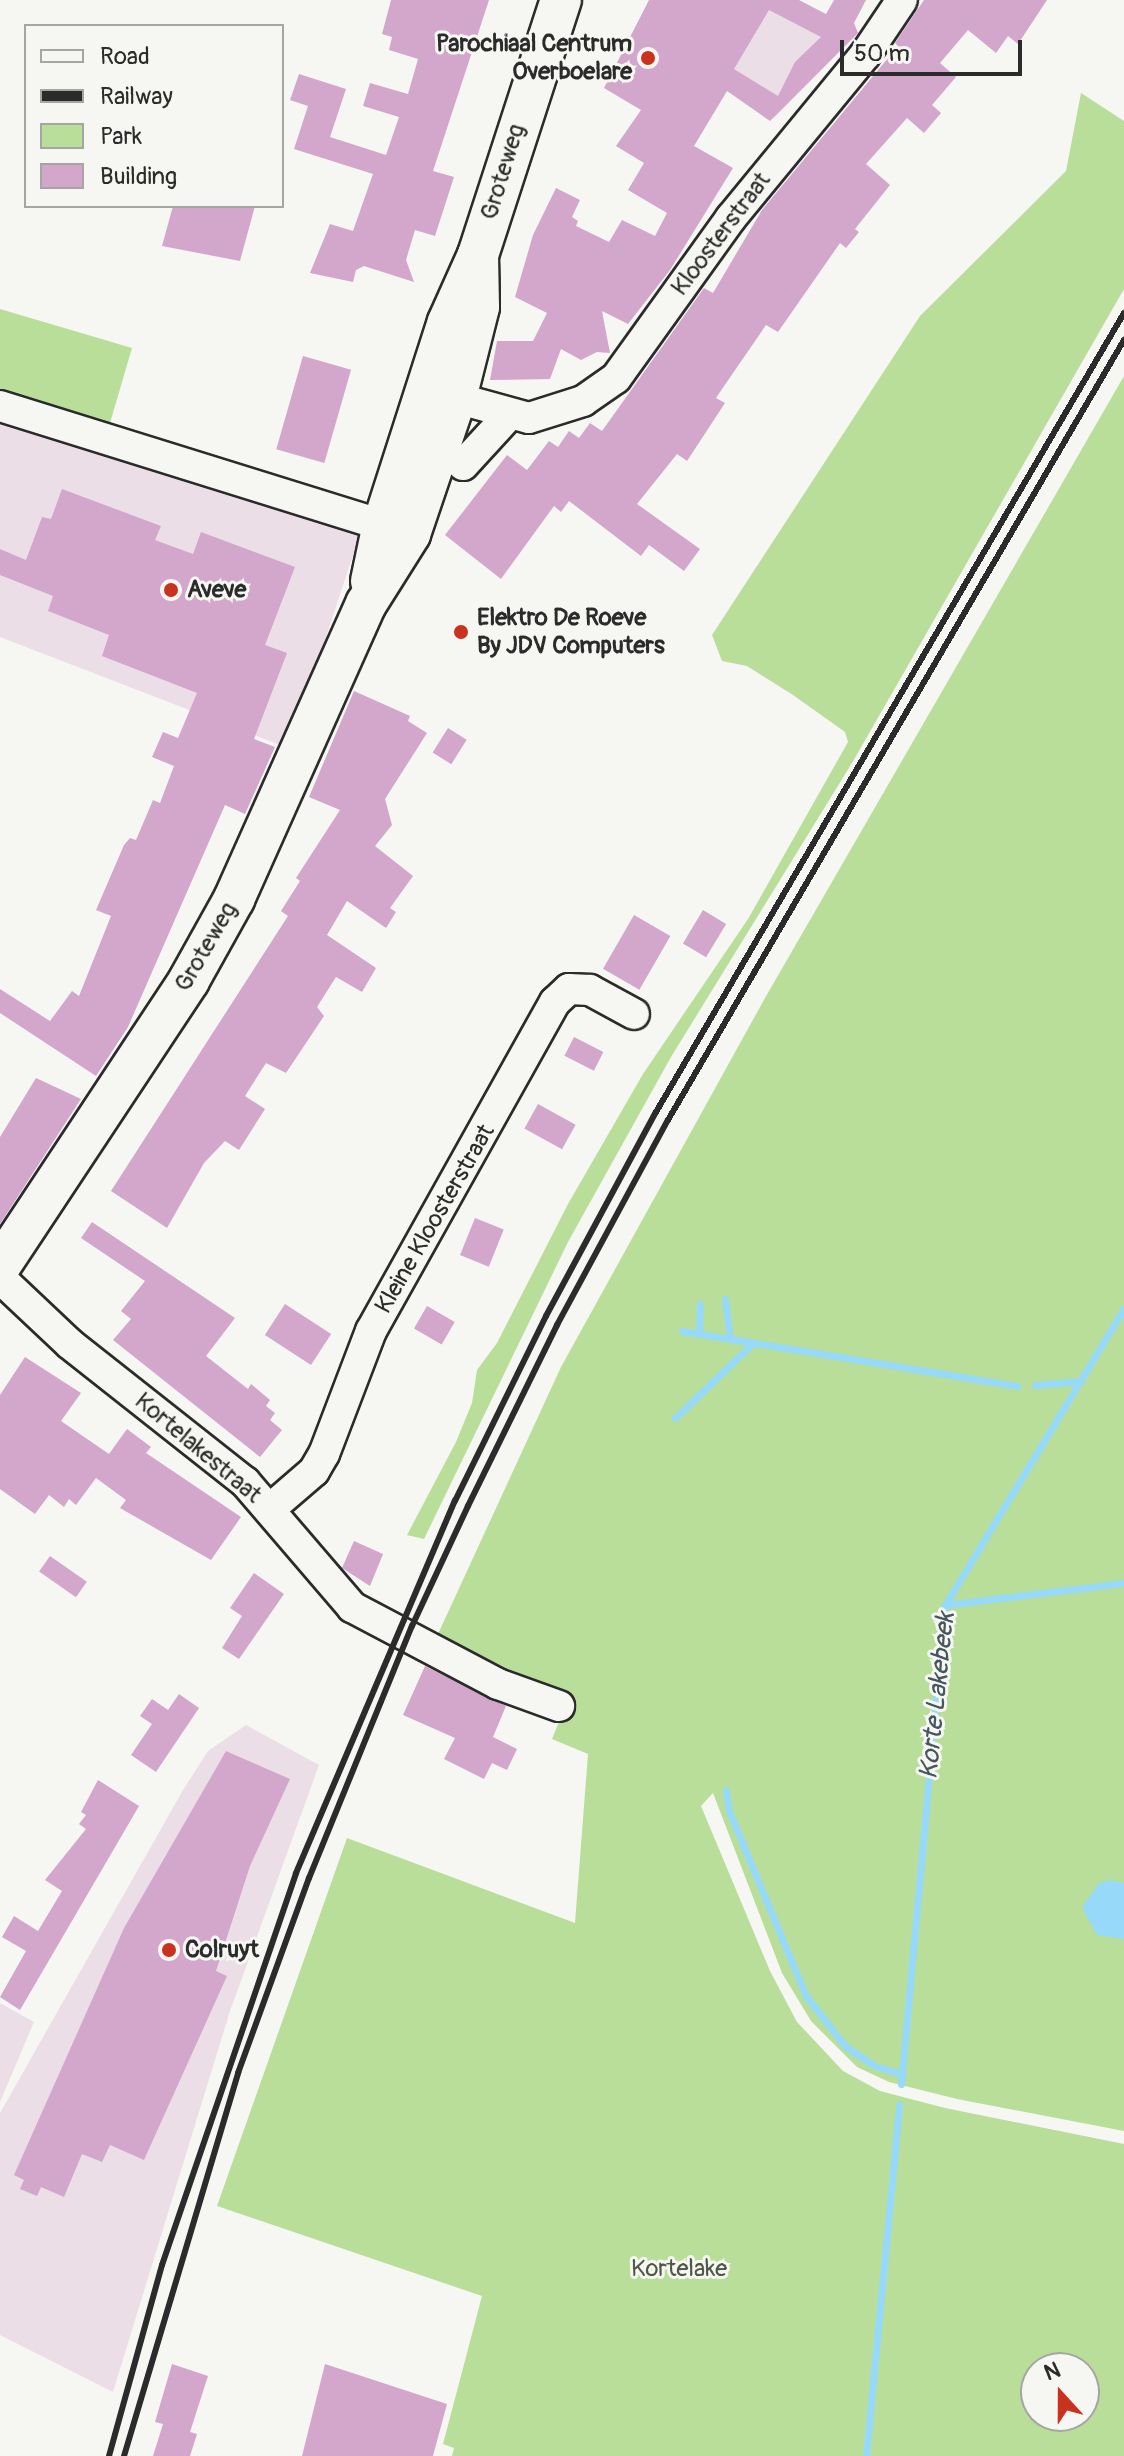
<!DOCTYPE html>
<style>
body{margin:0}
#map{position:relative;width:1124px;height:2456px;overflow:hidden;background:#f6f6f2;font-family:Pangolin,sans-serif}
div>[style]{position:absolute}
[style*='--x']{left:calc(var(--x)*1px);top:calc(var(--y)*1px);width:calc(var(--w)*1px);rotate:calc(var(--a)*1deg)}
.built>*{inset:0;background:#ecdee6}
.green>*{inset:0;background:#b9de99}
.water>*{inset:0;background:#97d9f9}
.stream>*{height:7px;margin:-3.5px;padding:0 3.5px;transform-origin:3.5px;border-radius:3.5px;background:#97d9f9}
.building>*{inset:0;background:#d3a7cb;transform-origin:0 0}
.roads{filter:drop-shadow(2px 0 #2b2b2b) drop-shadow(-2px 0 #2b2b2b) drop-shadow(0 2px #2b2b2b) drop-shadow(0 -2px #2b2b2b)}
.minor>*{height:30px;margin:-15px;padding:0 15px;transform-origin:15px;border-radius:15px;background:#f6f6f2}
.major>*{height:40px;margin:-20px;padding:0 20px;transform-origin:20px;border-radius:20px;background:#f6f6f2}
.rail>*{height:6px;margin:-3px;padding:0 3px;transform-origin:3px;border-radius:3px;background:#2b2b2b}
.dots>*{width:22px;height:22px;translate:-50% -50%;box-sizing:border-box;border:4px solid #f6f6f2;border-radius:50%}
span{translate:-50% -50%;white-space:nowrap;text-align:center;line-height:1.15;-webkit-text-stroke:6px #f6f6f2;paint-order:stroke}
.poi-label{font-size:24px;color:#2b2b2b;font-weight:700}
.right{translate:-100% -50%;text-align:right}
.left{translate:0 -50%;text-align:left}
.street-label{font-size:24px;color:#2b2b2b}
.park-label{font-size:24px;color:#4e5846}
.water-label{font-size:26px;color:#46565e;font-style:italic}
.legend{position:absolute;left:24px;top:24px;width:260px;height:184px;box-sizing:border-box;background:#f6f6f2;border:2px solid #a5a5a2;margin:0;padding:10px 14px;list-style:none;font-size:24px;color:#2b2b2b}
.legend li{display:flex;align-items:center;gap:16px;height:40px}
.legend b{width:40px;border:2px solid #a5a5a2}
.north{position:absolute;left:1020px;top:2352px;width:80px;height:80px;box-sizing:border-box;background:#f6f6f2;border:2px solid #a5a5a2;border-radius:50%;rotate:339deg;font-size:22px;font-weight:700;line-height:32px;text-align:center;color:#2b2b2b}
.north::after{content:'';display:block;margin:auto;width:28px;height:36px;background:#c8321e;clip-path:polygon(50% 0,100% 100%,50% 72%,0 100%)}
.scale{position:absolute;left:840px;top:40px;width:182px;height:36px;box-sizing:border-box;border:4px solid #2b2b2b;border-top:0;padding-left:10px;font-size:24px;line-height:28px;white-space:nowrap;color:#2b2b2b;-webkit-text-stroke:6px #f6f6f2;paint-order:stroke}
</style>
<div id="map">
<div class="built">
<i style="clip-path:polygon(799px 0,857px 34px,773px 119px,696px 72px,717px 7px)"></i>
<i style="clip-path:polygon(0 416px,361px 531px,317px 664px,280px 745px,0 637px)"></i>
<i style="clip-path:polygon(246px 1725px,319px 1765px,230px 2011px,113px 2392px,0 2335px,0 2113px,183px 1790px,208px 1751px)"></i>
<i style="clip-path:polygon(0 2003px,34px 2022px,0 2102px)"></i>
</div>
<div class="green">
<i style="clip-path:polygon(1081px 93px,1124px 121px,1124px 289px,852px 763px,671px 1057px,568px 1242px,424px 1539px,407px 1535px,456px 1442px,472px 1403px,477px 1370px,497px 1343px,568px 1204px,643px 1074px,748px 919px,848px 742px,845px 732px,793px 695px,747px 666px,722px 661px,712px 635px,920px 316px,1066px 171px)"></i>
<i style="clip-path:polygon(0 309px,132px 348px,110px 423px,0 393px)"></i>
<i style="clip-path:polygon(evenodd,1124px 376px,1124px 2131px,957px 2099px,889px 2082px,857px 2067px,811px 2021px,782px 1973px,713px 1793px,701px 1806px,770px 1971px,797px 2022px,843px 2071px,880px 2091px,945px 2108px,1124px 2144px,1124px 2456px,452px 2456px,454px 2448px,443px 2444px,482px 2296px,217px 2206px,347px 1838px,575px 1923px,588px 1754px,552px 1739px,571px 1692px,535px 1683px,438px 1634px,561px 1367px,765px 998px,1124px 376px,1036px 2368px,1084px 2368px,1084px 2416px,1036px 2416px,1036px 2368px)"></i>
</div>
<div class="water">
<i style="clip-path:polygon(1111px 1880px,1124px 1883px,1124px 1939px,1097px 1935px,1082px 1907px,1099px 1883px)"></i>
</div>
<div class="stream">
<i style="--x:725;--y:1299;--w:40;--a:82.9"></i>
<i style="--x:682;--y:1331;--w:340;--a:9.3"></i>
<i style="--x:699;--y:1334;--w:30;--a:-88"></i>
<i style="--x:1035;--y:1385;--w:46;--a:-5"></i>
<i style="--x:675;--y:1418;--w:108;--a:-43.9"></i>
<i style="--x:945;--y:1605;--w:180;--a:-7"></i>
<i style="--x:726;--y:1790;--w:21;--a:82"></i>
<i style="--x:729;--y:1811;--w:200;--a:67.4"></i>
<i style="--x:806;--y:1996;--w:63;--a:52"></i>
<i style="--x:845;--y:2046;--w:36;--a:34"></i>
<i style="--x:875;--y:2066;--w:28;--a:17"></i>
<i style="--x:901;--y:2084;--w:481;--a:-84.8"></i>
<i style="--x:945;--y:1605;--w:347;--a:-58.9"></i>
<i style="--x:866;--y:2456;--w:353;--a:-84.6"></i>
</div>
<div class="building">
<i style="clip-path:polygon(391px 0,489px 0,433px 171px,454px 177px,435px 236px,415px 230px,406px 260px,414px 282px,364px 266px,356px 270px,353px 282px,310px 273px,330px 224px,353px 231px,373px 174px,294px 149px,308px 106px,290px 100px,299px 74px,346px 89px,330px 137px,386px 155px,399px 117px,363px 106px,370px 83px,408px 94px,418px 59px,389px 50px,392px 37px,382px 34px)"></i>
<i style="clip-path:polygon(evenodd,649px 0,799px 0,826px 14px,834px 0,866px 0,854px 23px,858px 33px,770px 121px,727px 91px,694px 146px,733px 168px,670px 270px,628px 324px,602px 311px,610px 353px,597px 352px,581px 360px,561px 349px,550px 379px,490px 380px,497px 341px,533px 341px,547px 313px,515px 297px,533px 235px,556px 188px,580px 200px,572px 217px,578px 221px,576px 226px,609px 242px,622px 220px,655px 236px,667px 213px,628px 190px,644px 163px,616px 146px,641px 110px,604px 88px,649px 0,769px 10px,821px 37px,795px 62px,778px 96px,734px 69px,769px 10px)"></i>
<i style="clip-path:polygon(924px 0,1047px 0,1018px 44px,1008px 36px,996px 53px,968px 30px,940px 63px,956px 77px,932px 105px,941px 113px,924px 133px,907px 118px,866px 164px,890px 185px,855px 229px,859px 232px,846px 248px,840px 243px,778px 332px,766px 325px,720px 392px,716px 398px,725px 403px,687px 461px,677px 454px,637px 504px,700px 549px,684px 571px,649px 545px,641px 556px,569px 501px,561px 512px,554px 506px,501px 579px,445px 535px,507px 455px,527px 470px,549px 441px,558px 447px,569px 431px,579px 438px,590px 423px,602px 431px,704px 288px,713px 293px,762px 210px,898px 46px,895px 43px)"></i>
<i style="clip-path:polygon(173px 206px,255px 206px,240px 261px,162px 246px)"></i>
<i style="left:303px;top:356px;width:50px;height:97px;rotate:16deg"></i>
<i style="clip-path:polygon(62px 489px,161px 526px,155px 540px,193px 554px,201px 532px,295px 567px,265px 645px,287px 653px,254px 739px,275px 747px,245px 814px,225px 805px,128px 1027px,96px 1076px,0 1013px,0 989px,50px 1021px,72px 991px,79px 996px,111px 916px,96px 910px,124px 845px,130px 838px,136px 840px,153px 800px,160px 803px,174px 766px,152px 757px,163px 732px,178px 738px,197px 693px,102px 656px,109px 635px,48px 611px,53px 596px,0 575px,0 549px,26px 560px,42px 517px,51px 519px)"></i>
<i style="clip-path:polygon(354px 691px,410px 716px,408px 721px,427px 733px,385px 799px,392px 825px,375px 846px,413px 876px,390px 908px,396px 912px,386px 928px,347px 901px,327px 935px,376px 968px,362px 992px,336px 977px,317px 1007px,324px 1016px,286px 1073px,266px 1063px,245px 1096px,265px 1109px,239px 1150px,225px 1141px,204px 1163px,167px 1228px,111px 1191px,288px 916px,281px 911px,300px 881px,296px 878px,340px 810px,309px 797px)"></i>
<i style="left:448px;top:728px;width:22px;height:29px;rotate:32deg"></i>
<i style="left:703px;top:910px;width:27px;height:39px;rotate:31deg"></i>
<i style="left:634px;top:915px;width:42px;height:62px;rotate:30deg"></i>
<i style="left:574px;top:1037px;width:33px;height:21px;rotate:27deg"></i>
<i style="clip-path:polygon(36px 1078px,81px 1099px,0 1224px,0 1137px)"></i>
<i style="left:538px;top:1104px;width:43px;height:28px;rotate:29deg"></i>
<i style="left:475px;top:1218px;width:31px;height:40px;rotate:22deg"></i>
<i style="clip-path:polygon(92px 1222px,235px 1318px,206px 1356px,248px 1389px,251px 1384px,270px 1400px,266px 1406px,275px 1413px,270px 1420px,282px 1430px,260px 1457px,113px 1340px,131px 1319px,121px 1311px,145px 1281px,81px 1238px)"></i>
<i style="left:285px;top:1304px;width:55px;height:37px;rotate:33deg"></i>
<i style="left:427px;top:1306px;width:32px;height:26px;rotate:30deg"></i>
<i style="clip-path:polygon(25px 1357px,81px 1393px,61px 1421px,109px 1454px,127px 1429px,151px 1447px,146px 1453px,241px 1517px,211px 1560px,120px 1508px,126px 1500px,96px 1478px,76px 1505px,69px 1499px,64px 1507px,49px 1495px,35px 1514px,0 1489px,0 1395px)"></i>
<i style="clip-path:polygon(354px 1541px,383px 1554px,370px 1586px,342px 1568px)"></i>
<i style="left:50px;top:1556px;width:45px;height:19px;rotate:35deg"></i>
<i style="clip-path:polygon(254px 1573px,284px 1594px,239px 1659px,222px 1648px,242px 1616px,230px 1608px)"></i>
<i style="clip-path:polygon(425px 1666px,506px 1706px,493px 1737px,517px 1749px,507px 1770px,492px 1763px,484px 1779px,444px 1759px,455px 1738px,403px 1715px)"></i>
<i style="clip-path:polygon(179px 1694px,199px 1708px,156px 1772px,131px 1755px,152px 1724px,140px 1716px,152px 1699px,168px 1710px)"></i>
<i style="clip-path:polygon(226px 1751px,290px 1779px,250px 1866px,216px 1971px,227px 1976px,144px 2160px,110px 2145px,102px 2162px,82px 2154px,64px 2197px,41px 2187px,37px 2196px,20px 2189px,24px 2180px,14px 2175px,124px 1928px)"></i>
<i style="clip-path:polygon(98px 1780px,139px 1806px,20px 2010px,0 1997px,26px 1951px,2px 1937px,14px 1916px,38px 1931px,62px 1891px,45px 1880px,86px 1829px,79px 1824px,86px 1815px,81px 1812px)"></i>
<i style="clip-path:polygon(172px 2364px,208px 2376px,190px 2432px,197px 2434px,190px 2456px,153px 2456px,163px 2424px,155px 2422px)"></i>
<i style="clip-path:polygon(325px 2364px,447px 2404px,433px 2456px,302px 2456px)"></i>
</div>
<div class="roads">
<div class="minor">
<i style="--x:438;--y:393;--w:94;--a:15.4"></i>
<i style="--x:529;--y:418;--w:57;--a:-17.5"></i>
<i style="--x:583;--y:401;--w:40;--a:-34.9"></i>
<i style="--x:616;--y:378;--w:197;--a:-54.3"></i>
<i style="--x:731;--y:218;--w:211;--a:-50.6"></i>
<i style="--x:865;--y:55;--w:66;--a:-56.1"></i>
<i style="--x:0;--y:406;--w:420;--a:17.3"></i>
<i style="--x:463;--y:465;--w:68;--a:-47.4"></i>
<i style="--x:0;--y:1278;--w:96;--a:43.3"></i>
<i style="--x:70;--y:1344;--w:223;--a:38.3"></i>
<i style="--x:245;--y:1482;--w:165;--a:49.4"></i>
<i style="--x:352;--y:1607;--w:165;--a:27.8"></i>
<i style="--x:498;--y:1684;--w:65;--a:19.8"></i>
<i style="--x:270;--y:1509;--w:58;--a:-40.8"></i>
<i style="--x:314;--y:1471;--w:20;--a:-60"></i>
<i style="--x:324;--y:1454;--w:132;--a:-69.1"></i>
<i style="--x:371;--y:1331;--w:377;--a:-60.8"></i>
<i style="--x:555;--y:1002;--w:19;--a:-43"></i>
<i style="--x:569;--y:989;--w:21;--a:3"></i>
<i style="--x:590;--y:990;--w:50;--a:28.6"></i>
</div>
<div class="major">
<i style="--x:371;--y:581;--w:58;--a:-78.1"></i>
<i style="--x:383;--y:524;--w:212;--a:-72.2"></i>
<i style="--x:448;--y:322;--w:73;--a:-65.9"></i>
<i style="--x:478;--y:255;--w:268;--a:-72"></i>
<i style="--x:0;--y:1266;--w:343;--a:-56.5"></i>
<i style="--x:189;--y:980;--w:93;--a:-60.9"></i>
<i style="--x:234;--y:899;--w:323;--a:-65.9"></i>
<i style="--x:366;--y:604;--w:83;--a:-57.8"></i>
<i style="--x:410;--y:534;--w:144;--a:-71.3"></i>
<i style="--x:456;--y:398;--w:94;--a:-75.8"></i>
<i style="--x:479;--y:307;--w:52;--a:-91.1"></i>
</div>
</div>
<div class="rail">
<i style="--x:109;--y:2456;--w:198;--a:-74.5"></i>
<i style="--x:162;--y:2265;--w:414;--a:-71.1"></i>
<i style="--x:296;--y:1873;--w:405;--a:-66.9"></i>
<i style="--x:455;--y:1501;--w:206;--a:-63.8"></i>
<i style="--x:546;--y:1316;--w:232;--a:-61.7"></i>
<i style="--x:656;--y:1112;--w:926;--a:-59.64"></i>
<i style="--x:124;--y:2456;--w:400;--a:-73.4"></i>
<i style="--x:238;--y:2073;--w:208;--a:-70"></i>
<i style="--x:309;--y:1878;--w:272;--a:-67.8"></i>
<i style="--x:412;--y:1626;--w:132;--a:-65"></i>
<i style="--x:468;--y:1506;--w:202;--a:-63.8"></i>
<i style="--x:557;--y:1325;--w:233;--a:-61.6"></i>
<i style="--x:668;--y:1120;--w:904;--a:-59.69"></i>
</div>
<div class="dots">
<i style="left:648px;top:58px;background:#c8321e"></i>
<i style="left:171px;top:590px;background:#c8321e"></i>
<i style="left:461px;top:632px;background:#c8321e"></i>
<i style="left:169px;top:1950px;background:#c8321e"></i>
</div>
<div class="poi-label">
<span class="right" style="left:632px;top:58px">Parochiaal Centrum<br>Overboelare</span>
<span class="left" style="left:187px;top:590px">Aveve</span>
<span class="left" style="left:477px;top:632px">Elektro De Roeve<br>By JDV Computers</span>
<span class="left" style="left:185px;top:1950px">Colruyt</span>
</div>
<div class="street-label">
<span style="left:503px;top:172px;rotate:-73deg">Groteweg</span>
<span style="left:721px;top:234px;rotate:-53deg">Kloosterstraat</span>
<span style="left:206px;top:947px;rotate:-60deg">Groteweg</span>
<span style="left:435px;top:1219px;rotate:-60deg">Kleine Kloosterstraat</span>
<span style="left:198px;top:1448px;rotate:40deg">Kortelakestraat</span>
</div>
<div class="park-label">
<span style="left:679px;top:2269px">Kortelake</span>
</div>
<div class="water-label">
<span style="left:938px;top:1696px;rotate:-84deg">Korte Lakebeek</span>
</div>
<ul class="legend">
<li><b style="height:10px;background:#f6f6f2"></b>Road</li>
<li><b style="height:10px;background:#2b2b2b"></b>Railway</li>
<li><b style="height:22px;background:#b9de99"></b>Park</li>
<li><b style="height:22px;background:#d3a7cb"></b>Building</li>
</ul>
<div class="north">N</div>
<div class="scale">50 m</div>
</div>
